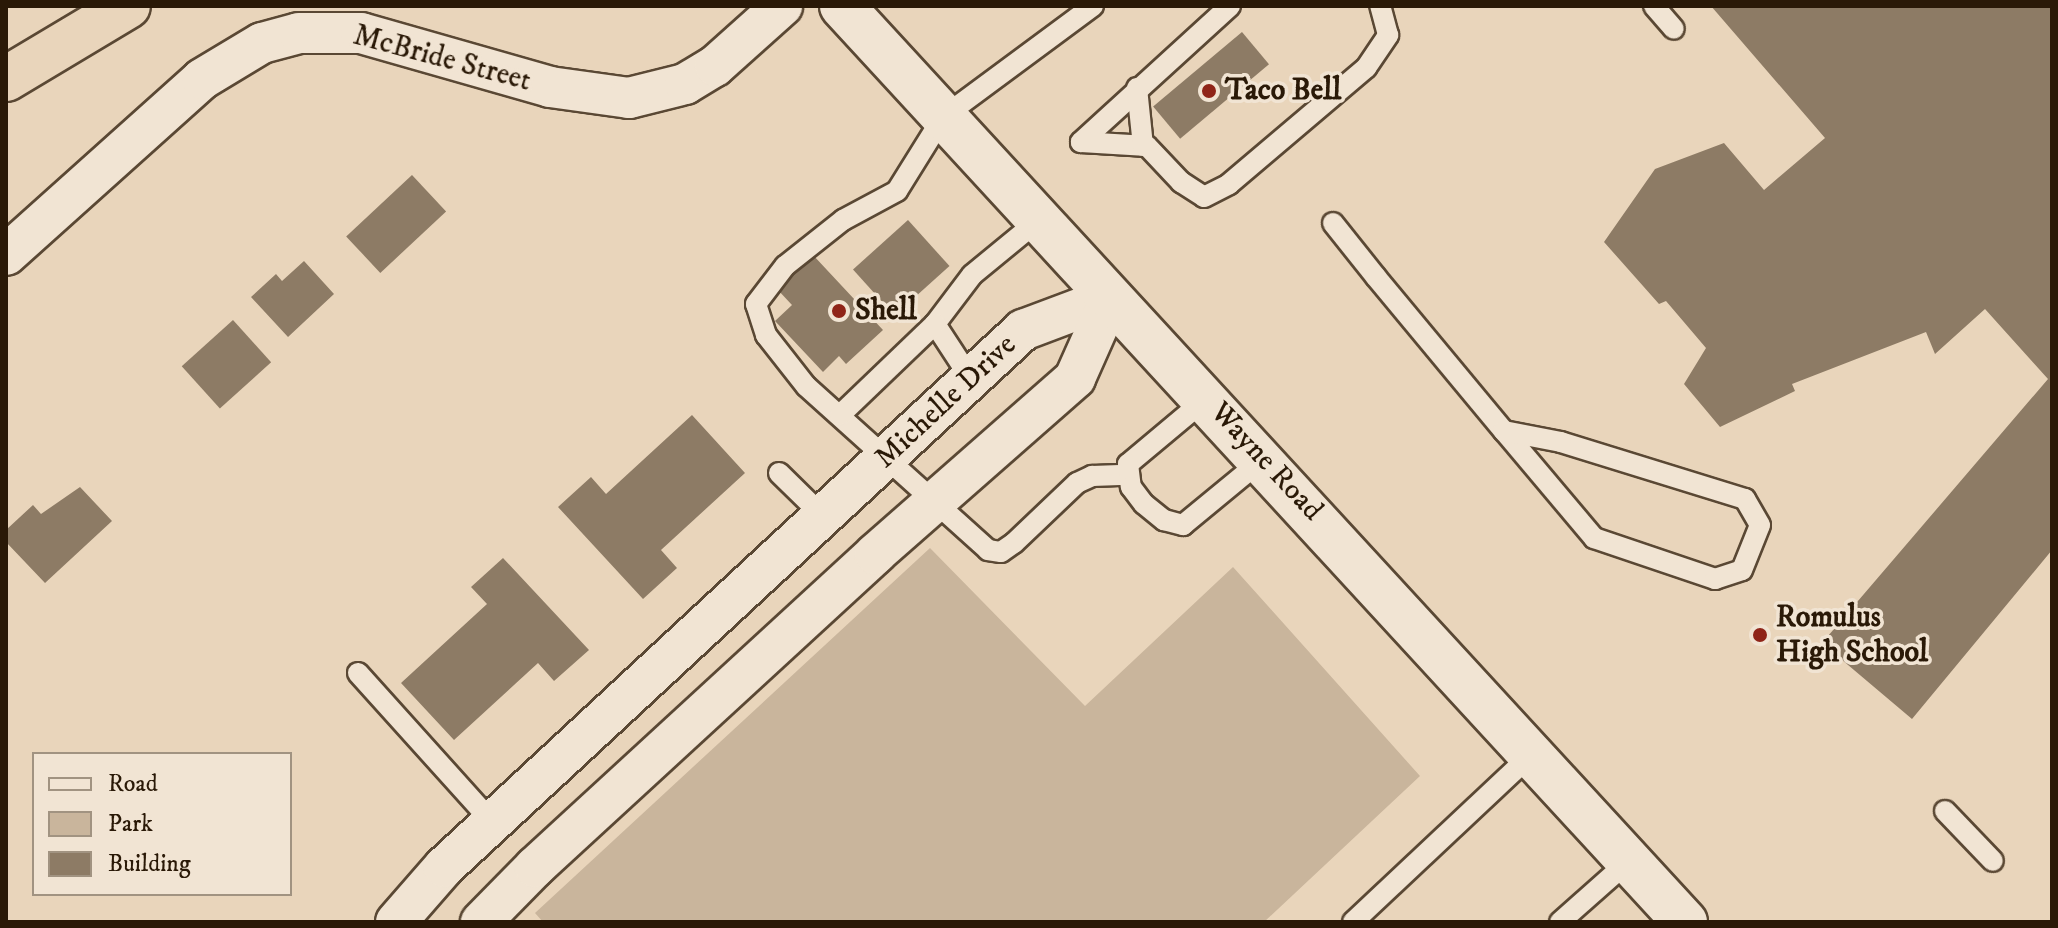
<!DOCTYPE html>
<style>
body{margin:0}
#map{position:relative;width:2058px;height:928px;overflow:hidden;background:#e9d5bb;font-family:"IM FELL DW Pica",serif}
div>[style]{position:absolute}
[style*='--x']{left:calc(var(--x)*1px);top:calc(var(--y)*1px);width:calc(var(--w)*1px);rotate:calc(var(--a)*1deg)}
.green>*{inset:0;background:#c9b59c}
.building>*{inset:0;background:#8d7b65;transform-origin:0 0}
.roads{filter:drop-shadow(2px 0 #5a4834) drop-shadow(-2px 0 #5a4834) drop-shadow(0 2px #5a4834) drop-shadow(0 -2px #5a4834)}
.service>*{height:20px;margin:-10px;padding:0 10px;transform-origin:10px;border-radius:10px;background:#f1e4d3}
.minor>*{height:40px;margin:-20px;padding:0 20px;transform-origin:20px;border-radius:20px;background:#f1e4d3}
.secondary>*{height:44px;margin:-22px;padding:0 22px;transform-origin:22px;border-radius:22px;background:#f1e4d3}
.motorway>*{height:44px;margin:-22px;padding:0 22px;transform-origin:22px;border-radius:22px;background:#e9d5bb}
.dots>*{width:22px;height:22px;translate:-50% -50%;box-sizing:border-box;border:4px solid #f1e4d3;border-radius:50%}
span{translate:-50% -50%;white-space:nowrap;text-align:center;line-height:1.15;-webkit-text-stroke:7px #f1e4d3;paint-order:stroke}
.street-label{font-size:30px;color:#2a1907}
.poi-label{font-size:30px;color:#2a1907;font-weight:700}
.left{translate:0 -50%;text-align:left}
.frame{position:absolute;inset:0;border:8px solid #2a1907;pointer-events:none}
.legend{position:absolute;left:32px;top:752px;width:260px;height:144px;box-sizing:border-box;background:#f1e4d3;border:2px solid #a19381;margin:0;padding:10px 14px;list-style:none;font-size:24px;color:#2a1907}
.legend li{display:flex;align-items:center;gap:16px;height:40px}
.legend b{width:40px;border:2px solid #a19381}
</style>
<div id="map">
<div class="green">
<i style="clip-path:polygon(930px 548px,1085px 706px,1233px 567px,1420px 776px,1264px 922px,543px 922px,535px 913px)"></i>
</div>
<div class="building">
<i style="clip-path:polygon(1711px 6px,2052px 6px,2052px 550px,1912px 719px,1822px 643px,2048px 379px,1985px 309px,1935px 354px,1926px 332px,1792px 384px,1795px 391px,1720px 427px,1684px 384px,1706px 348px,1666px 301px,1659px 304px,1604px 242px,1655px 169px,1724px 143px,1764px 190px,1825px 138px)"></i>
<i style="left:1242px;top:32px;width:42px;height:116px;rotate:50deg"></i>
<i style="left:412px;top:175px;width:50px;height:90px;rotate:47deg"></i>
<i style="left:908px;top:220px;width:62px;height:74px;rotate:48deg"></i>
<i style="clip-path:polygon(813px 255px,883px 330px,846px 364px,839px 356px,823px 372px,775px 321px,792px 305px,777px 289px)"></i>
<i style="clip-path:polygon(304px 261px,334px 294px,288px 337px,251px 297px,276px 274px,282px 281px)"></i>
<i style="left:233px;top:320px;width:57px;height:69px;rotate:48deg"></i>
<i style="clip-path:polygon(692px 415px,745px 473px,661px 550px,677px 568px,643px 599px,558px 507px,591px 477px,606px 494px)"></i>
<i style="clip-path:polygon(80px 487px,112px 521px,45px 583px,6px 542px,6px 530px,33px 505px,41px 514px)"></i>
<i style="clip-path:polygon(503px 558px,589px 650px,554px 681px,538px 663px,454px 740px,401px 683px,487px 604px,471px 587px)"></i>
</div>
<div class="roads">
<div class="service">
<i style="--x:1093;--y:6;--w:187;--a:143.5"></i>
<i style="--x:943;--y:117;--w:87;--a:121.9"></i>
<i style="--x:897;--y:191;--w:61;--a:151.8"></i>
<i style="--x:843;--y:220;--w:74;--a:141.6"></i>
<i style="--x:785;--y:266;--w:48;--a:127.3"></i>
<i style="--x:756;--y:304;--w:33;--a:72"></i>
<i style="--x:766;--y:335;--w:65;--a:51.9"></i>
<i style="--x:806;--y:386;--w:245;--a:42"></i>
<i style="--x:988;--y:550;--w:13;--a:9"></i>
<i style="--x:1001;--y:552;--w:16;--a:-35"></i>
<i style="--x:1014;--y:543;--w:87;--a:-43.6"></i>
<i style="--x:1077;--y:483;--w:17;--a:-25"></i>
<i style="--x:1092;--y:476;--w:35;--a:-2"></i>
<i style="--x:1230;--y:6;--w:202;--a:137.6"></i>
<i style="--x:1081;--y:142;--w:66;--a:3.5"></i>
<i style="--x:1147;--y:146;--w:50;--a:46.6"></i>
<i style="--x:1181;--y:182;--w:27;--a:33"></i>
<i style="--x:1204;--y:197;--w:28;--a:-27"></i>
<i style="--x:1229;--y:184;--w:180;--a:-40.3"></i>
<i style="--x:1366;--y:68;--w:40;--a:-56"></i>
<i style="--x:1388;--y:35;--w:30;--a:-105"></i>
<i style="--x:1654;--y:6;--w:30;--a:49"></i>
<i style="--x:1137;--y:88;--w:58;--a:84.1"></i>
<i style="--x:1333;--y:223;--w:69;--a:51.5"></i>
<i style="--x:1376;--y:277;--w:200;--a:50.3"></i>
<i style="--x:1504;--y:431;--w:140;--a:49.9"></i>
<i style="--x:1594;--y:538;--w:128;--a:18.7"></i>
<i style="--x:1715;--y:579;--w:28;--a:-18"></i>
<i style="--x:1742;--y:570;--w:48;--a:-68.2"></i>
<i style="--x:1760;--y:525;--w:30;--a:-120"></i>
<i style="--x:1745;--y:499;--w:193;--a:-162.8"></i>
<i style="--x:1561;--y:442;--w:58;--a:-169.1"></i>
<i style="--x:971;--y:379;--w:66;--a:-123.2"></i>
<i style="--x:935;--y:324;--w:61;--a:-52.9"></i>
<i style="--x:972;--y:275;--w:87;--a:-39.4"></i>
<i style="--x:1207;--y:398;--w:103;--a:140.1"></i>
<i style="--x:1128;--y:464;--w:23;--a:83"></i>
<i style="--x:1131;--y:487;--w:21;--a:53"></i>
<i style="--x:1144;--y:504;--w:26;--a:39"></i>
<i style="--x:1164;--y:520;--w:20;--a:15"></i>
<i style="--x:1183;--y:525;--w:104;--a:-39.5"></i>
<i style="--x:840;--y:415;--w:132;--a:-43.8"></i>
<i style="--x:779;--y:473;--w:63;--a:44.4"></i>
<i style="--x:358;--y:673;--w:200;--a:48"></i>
<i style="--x:1945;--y:811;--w:69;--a:46.2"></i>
<i style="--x:1353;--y:922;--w:248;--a:-43.2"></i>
<i style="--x:1560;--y:922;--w:94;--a:-41.5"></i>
</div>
<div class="minor">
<i style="--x:6;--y:255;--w:263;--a:-41.9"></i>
<i style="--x:202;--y:79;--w:70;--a:-31"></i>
<i style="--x:262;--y:43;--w:38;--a:-15"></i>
<i style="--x:299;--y:33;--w:62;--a:0"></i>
<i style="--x:361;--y:33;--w:197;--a:15.9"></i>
<i style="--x:550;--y:87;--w:80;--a:7.9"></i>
<i style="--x:629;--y:98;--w:58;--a:-14"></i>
<i style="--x:685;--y:84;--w:35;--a:-31"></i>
<i style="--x:715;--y:66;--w:90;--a:-41.8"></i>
<i style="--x:396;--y:922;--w:73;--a:-48.9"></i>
<i style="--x:444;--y:867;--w:790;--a:-42.84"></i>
<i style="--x:1023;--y:330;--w:94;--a:-20.6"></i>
<i style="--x:481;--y:922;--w:77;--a:-45.5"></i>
<i style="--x:535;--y:867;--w:462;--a:-42.6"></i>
<i style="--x:875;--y:554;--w:266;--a:-41.3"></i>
<i style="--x:1075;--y:378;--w:89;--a:-66"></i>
</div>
<div class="secondary">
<i style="--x:842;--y:6;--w:1245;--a:47.38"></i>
</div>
<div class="motorway">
<i style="--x:6;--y:79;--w:142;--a:-30.9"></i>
</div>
</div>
<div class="dots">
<i style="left:1209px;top:91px;background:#8f2418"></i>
<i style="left:839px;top:311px;background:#8f2418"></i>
<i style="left:1760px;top:635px;background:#8f2418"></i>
</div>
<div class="street-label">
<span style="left:442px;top:59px;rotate:15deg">McBride Street</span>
<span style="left:946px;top:402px;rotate:-43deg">Michelle Drive</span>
<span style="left:1266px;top:462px;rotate:47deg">Wayne Road</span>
</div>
<div class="poi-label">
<span class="left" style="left:1225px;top:91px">Taco Bell</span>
<span class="left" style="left:855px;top:311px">Shell</span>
<span class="left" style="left:1776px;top:635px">Romulus<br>High School</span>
</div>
<div class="frame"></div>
<ul class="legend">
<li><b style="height:10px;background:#f1e4d3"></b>Road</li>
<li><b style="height:22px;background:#c9b59c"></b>Park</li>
<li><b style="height:22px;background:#8d7b65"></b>Building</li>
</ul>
</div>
